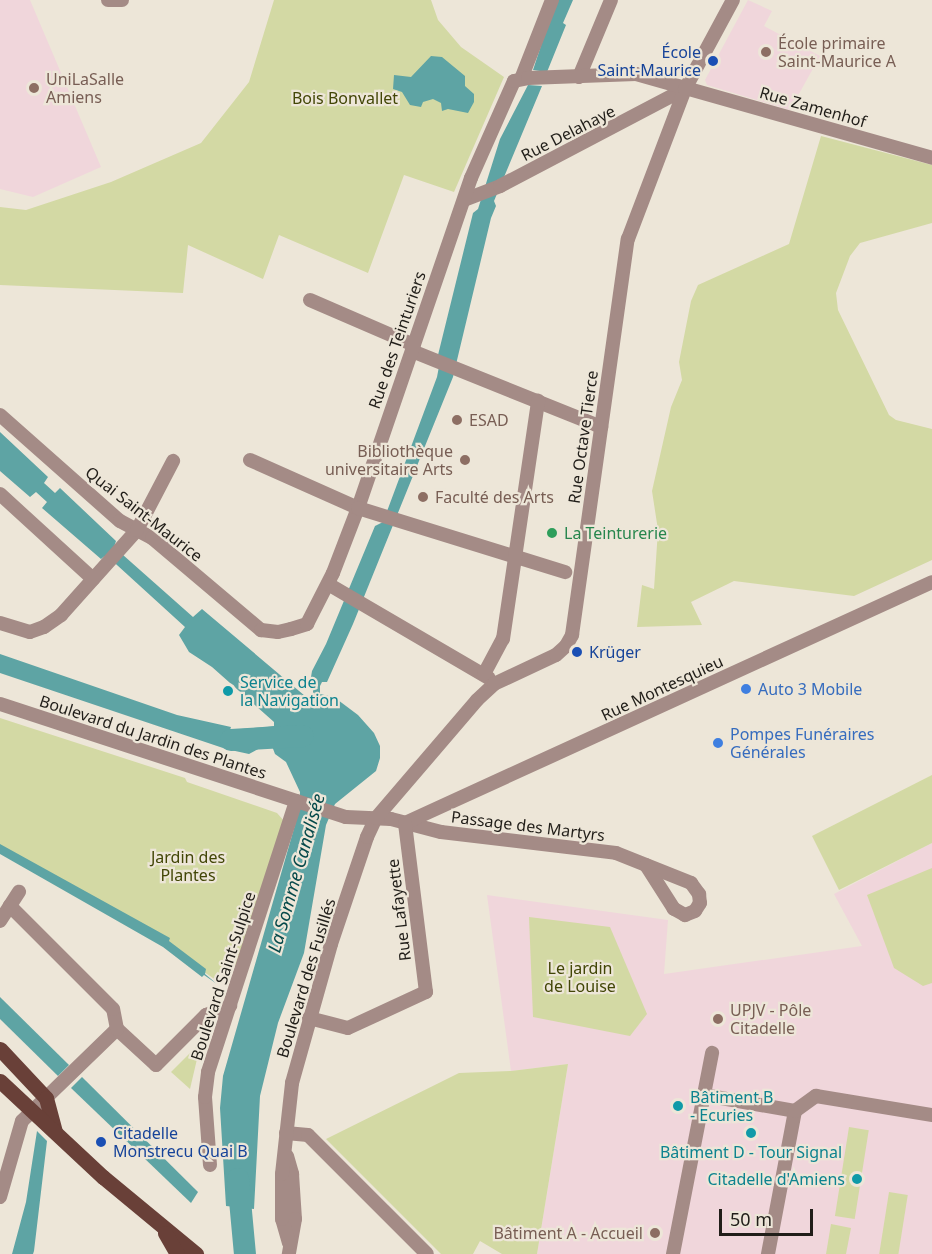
<!DOCTYPE html>
<meta charset="utf-8">
<style>
body{margin:0}
#map{position:relative;width:932px;height:1254px;overflow:hidden;background:#ede6d8;font-family:"Noto Sans",sans-serif}
div>[style]{position:absolute}
[style*='--x']{left:calc(var(--x)*1px);top:calc(var(--y)*1px);width:calc(var(--w)*1px);rotate:calc(var(--a)*1deg)}
.education>*{inset:0;background:#f0d6db}
.green>*{inset:0;background:#d3d9a4;transform-origin:0 0}
.water>*{inset:0;background:#5ea4a4}
.river>*{height:22px;margin:-11px;padding:0 11px;transform-origin:11px;border-radius:11px;background:#5ea4a4}
.minor>*{height:14px;margin:-7px;padding:0 7px;transform-origin:7px;border-radius:7px;background:#a48b86}
.major>*{height:15px;margin:-7.5px;padding:0 7.5px;transform-origin:7.5px;border-radius:7.5px;background:#694038}
.dots>*{width:16px;height:16px;translate:-50% -50%;box-sizing:border-box;border:3px solid #ede6d8;border-radius:50%}
span{translate:-50% -50%;white-space:nowrap;text-align:center;line-height:1.15;-webkit-text-stroke:4.5px #ede6d8;paint-order:stroke}
.education-label{font-size:16px;color:#785e54}
.left{translate:0 -50%;text-align:left}
.right{translate:-100% -50%;text-align:right}
.transit-label{font-size:16px;color:#164399}
.park-label{font-size:16px;color:#424606}
.street-label{font-size:16px;color:#211e19}
.leisure-label{font-size:16px;color:#27864d}
.culture-label{font-size:16px;color:#0d838f}
.shop-label{font-size:16px;color:#366cbe}
.water-label{font-size:18px;color:#06494a;font-style:italic}
.scale{position:absolute;left:719px;top:1209px;width:94px;height:27px;box-sizing:border-box;border:3px solid #211e19;border-top:0;padding-left:8px;font-size:18px;line-height:21px;white-space:nowrap;color:#211e19;-webkit-text-stroke:4px #ede6d8;paint-order:stroke}
</style>
<div id="map">
<div class="education">
<i style="clip-path:polygon(0 0,30px 0,101px 167px,33px 197px,0 189px)"></i>
<i style="clip-path:polygon(748px 0,772px 11px,764px 26px,820px 56px,790px 110px,707px 85px,705px 80px)"></i>
<i style="clip-path:polygon(932px 843px,932px 1254px,537px 1254px,568px 1064px,511px 1071px,487px 895px,668px 920px,664px 974px,862px 946px,834px 894px)"></i>
</div>
<div class="green">
<i style="clip-path:polygon(274px 0,431px 0,438px 20px,461px 47px,504px 77px,454px 192px,404px 175px,368px 273px,279px 235px,263px 279px,188px 245px,183px 293px,0 285px,0 207px,26px 210px,111px 182px,201px 143px,249px 82px)"></i>
<i style="clip-path:polygon(821px 136px,932px 165px,932px 223px,860px 243px,850px 256px,836px 293px,838px 310px,889px 415px,896px 420px,932px 429px,932px 560px,854px 596px,734px 581px,691px 602px,702px 625px,637px 627px,642px 585px,654px 589px,658px 530px,652px 491px,671px 407px,682px 380px,679px 362px,691px 301px,698px 285px,789px 244px)"></i>
<i style="clip-path:polygon(0 718px,185px 778px,187px 782px,277px 813px,285px 822px,245px 952px,229px 974px,219px 982px,156px 940px,0 846px)"></i>
<i style="clip-path:polygon(932px 775px,932px 843px,839px 890px,812px 836px)"></i>
<i style="clip-path:polygon(932px 868px,932px 983px,923px 986px,894px 968px,867px 895px)"></i>
<i style="clip-path:polygon(529px 917px,610px 927px,647px 1014px,630px 1036px,533px 1017px)"></i>
<i style="clip-path:polygon(201px 1042px,190px 1089px,171px 1072px)"></i>
<i style="clip-path:polygon(568px 1064px,537px 1254px,502px 1254px,480px 1241px,473px 1254px,441px 1254px,326px 1139px,459px 1073px,511px 1071px)"></i>
<i style="left:849px;top:1127px;width:20px;height:90px;rotate:9deg"></i>
<i style="left:889px;top:1192px;width:19px;height:63px;rotate:9deg"></i>
<i style="clip-path:polygon(831px 1224px,851px 1228px,846px 1254px,826px 1254px)"></i>
</div>
<div class="water">
<i style="clip-path:polygon(556px 0,573px 0,563px 23px,566px 25px,547px 72px,533px 70px)"></i>
<i style="clip-path:polygon(431px 56px,442px 57px,465px 76px,465px 86px,474px 94px,474px 102px,468px 113px,448px 109px,442px 111px,441px 103px,433px 99px,423px 102px,421px 107px,410px 105px,402px 92px,393px 89px,394px 75px,411px 77px)"></i>
<i style="clip-path:polygon(528px 85px,542px 86px,494px 201px,496px 206px,491px 218px,453px 377px,353px 624px,327px 682px,322px 682px,320px 686px,320px 694px,334px 697px,358px 715px,374px 733px,380px 746px,380px 758px,376px 771px,335px 804px,326px 825px,304px 953px,278px 1023px,260px 1096px,254px 1209px,226px 1206px,220px 1108px,223px 1076px,299px 811px,300px 792px,286px 762px,275px 754px,272px 746px,264px 746px,249px 754px,226px 749px,0 673px,0 654px,177px 715px,231px 727px,230px 730px,274px 726px,274px 722px,212px 667px,189px 652px,179px 635px,185px 627px,106px 555px,101px 559px,42px 508px,47px 502px,36px 492px,30px 497px,0 471px,0 432px,48px 477px,44px 483px,55px 493px,60px 488px,116px 541px,114px 547px,193px 617px,202px 609px,305px 696px,313px 696px,313px 685px,310px 683px,312px 671px,326px 644px,375px 526px,383px 522px,437px 377px,441px 356px,438px 355px,473px 213px,478px 209px,500px 139px)"></i>
<i style="clip-path:polygon(0 844px,170px 938px,169px 941px,206px 969px,205px 974px,217px 984px,204px 975px,202px 977px,163px 947px,0 854px)"></i>
<i style="clip-path:polygon(0 997px,69px 1065px,58px 1076px,0 1019px)"></i>
<i style="clip-path:polygon(82px 1077px,198px 1192px,191px 1203px,71px 1088px)"></i>
<i style="clip-path:polygon(37px 1131px,47px 1141px,34px 1251px,33px 1254px,12px 1254px,26px 1202px)"></i>
</div>
<div class="river">
<i style="--x:231;--y:740;--w:72;--a:-3.2"></i>
<i style="--x:238;--y:1179;--w:75;--a:84.7"></i>
</div>
<div class="minor">
<i style="--x:108;--y:0;--w:14;--a:0"></i>
<i style="--x:579;--y:77;--w:83;--a:-67.4"></i>
<i style="--x:521;--y:79;--w:85;--a:-68.6"></i>
<i style="--x:464;--y:200;--w:39;--a:-21"></i>
<i style="--x:500;--y:186;--w:209;--a:-27.7"></i>
<i style="--x:310;--y:300;--w:113;--a:23.4"></i>
<i style="--x:412;--y:351;--w:204;--a:21.9"></i>
<i style="--x:0;--y:415;--w:160;--a:41.5"></i>
<i style="--x:120;--y:521;--w:36;--a:28"></i>
<i style="--x:152;--y:538;--w:143;--a:40.2"></i>
<i style="--x:261;--y:630;--w:17;--a:7"></i>
<i style="--x:278;--y:632;--w:13;--a:-13"></i>
<i style="--x:291;--y:629;--w:17;--a:-17"></i>
<i style="--x:307;--y:624;--w:57;--a:-63"></i>
<i style="--x:333;--y:573;--w:70;--a:-69"></i>
<i style="--x:358;--y:508;--w:349;--a:-71.1"></i>
<i style="--x:471;--y:178;--w:106;--a:-66.1"></i>
<i style="--x:514;--y:81;--w:14;--a:-12"></i>
<i style="--x:528;--y:78;--w:108;--a:-2.1"></i>
<i style="--x:636;--y:74;--w:308;--a:15.8"></i>
<i style="--x:250;--y:460;--w:118;--a:24"></i>
<i style="--x:358;--y:508;--w:217;--a:17.2"></i>
<i style="--x:0;--y:494;--w:126;--a:42.4"></i>
<i style="--x:328;--y:584;--w:186;--a:30.3"></i>
<i style="--x:0;--y:623;--w:31;--a:17"></i>
<i style="--x:30;--y:632;--w:15;--a:-20"></i>
<i style="--x:44;--y:627;--w:21;--a:-35"></i>
<i style="--x:61;--y:615;--w:114;--a:-48.2"></i>
<i style="--x:137;--y:530;--w:78;--a:-62.4"></i>
<i style="--x:484;--y:674;--w:40;--a:-62"></i>
<i style="--x:503;--y:639;--w:241;--a:-81.6"></i>
<i style="--x:0;--y:704;--w:364;--a:18.1"></i>
<i style="--x:346;--y:817;--w:45;--a:2.5"></i>
<i style="--x:391;--y:819;--w:52;--a:14.6"></i>
<i style="--x:441;--y:832;--w:176;--a:6.8"></i>
<i style="--x:616;--y:853;--w:81;--a:21.8"></i>
<i style="--x:691;--y:883;--w:14;--a:54"></i>
<i style="--x:699;--y:894;--w:9;--a:84"></i>
<i style="--x:700;--y:903;--w:9;--a:122"></i>
<i style="--x:695;--y:911;--w:11;--a:158"></i>
<i style="--x:685;--y:915;--w:13;--a:-151"></i>
<i style="--x:674;--y:909;--w:52;--a:-122.5"></i>
<i style="--x:405;--y:823;--w:579;--a:-24.57"></i>
<i style="--x:0;--y:921;--w:35;--a:-57"></i>
<i style="--x:309;--y:1018;--w:40;--a:14.4"></i>
<i style="--x:348;--y:1028;--w:86;--a:-24.8"></i>
<i style="--x:426;--y:992;--w:170;--a:-97.1"></i>
<i style="--x:117;--y:1029;--w:53;--a:42.7"></i>
<i style="--x:156;--y:1065;--w:71;--a:-45"></i>
<i style="--x:206;--y:1015;--w:26;--a:-21"></i>
<i style="--x:704;--y:1095;--w:92;--a:10"></i>
<i style="--x:795;--y:1111;--w:146;--a:100.7"></i>
<i style="--x:795;--y:1111;--w:26;--a:-36"></i>
<i style="--x:816;--y:1096;--w:118;--a:9.3"></i>
<i style="--x:286;--y:1133;--w:22;--a:5"></i>
<i style="--x:308;--y:1135;--w:168;--a:45"></i>
<i style="--x:287;--y:1156;--w:19;--a:74"></i>
<i style="--x:292;--y:1174;--w:45;--a:86.2"></i>
<i style="--x:295;--y:1219;--w:36;--a:100"></i>
<i style="--x:210;--y:1165;--w:68;--a:-94.2"></i>
<i style="--x:205;--y:1097;--w:25;--a:-83"></i>
<i style="--x:208;--y:1072;--w:285;--a:-72"></i>
<i style="--x:0;--y:1197;--w:79;--a:-73.9"></i>
<i style="--x:22;--y:1121;--w:132;--a:-44.1"></i>
<i style="--x:117;--y:1029;--w:20;--a:-101"></i>
<i style="--x:113;--y:1009;--w:146;--a:-135"></i>
<i style="--x:289;--y:1243;--w:25;--a:-106"></i>
<i style="--x:282;--y:1219;--w:45;--a:-90"></i>
<i style="--x:282;--y:1174;--w:92;--a:-83.7"></i>
<i style="--x:292;--y:1083;--w:144;--a:-74.3"></i>
<i style="--x:331;--y:944;--w:113;--a:-71.4"></i>
<i style="--x:367;--y:837;--w:21;--a:-65"></i>
<i style="--x:376;--y:818;--w:155;--a:-49.4"></i>
<i style="--x:477;--y:700;--w:23;--a:-43"></i>
<i style="--x:494;--y:684;--w:68;--a:-25.1"></i>
<i style="--x:556;--y:655;--w:13;--a:-42"></i>
<i style="--x:566;--y:646;--w:13;--a:-61"></i>
<i style="--x:572;--y:635;--w:400;--a:-82"></i>
<i style="--x:628;--y:239;--w:160;--a:-69.2"></i>
<i style="--x:685;--y:89;--w:101;--a:-61.7"></i>
<i style="--x:673;--y:1254;--w:205;--a:-79"></i>
</div>
<div class="major">
<i style="--x:0;--y:1049;--w:67;--a:46.8"></i>
<i style="--x:46;--y:1098;--w:34;--a:75"></i>
<i style="--x:0;--y:1081;--w:141;--a:43"></i>
<i style="--x:103;--y:1177;--w:121;--a:39.6"></i>
<i style="--x:165;--y:1233;--w:24;--a:60"></i>
</div>
<div class="dots">
<i style="left:766px;top:52px;background:#8d6e63"></i>
<i style="left:713px;top:61px;background:#1a4fb4"></i>
<i style="left:34px;top:88px;background:#8d6e63"></i>
<i style="left:457px;top:420px;background:#8d6e63"></i>
<i style="left:465px;top:460px;background:#8d6e63"></i>
<i style="left:423px;top:497px;background:#8d6e63"></i>
<i style="left:552px;top:533px;background:#2e9e5b"></i>
<i style="left:577px;top:652px;background:#1a4fb4"></i>
<i style="left:746px;top:689px;background:#3f7fe0"></i>
<i style="left:228px;top:691px;background:#0f9aa8"></i>
<i style="left:718px;top:743px;background:#3f7fe0"></i>
<i style="left:718px;top:1019px;background:#8d6e63"></i>
<i style="left:678px;top:1106px;background:#0f9aa8"></i>
<i style="left:751px;top:1133px;background:#0f9aa8"></i>
<i style="left:101px;top:1142px;background:#1a4fb4"></i>
<i style="left:857px;top:1179px;background:#0f9aa8"></i>
<i style="left:655px;top:1233px;background:#8d6e63"></i>
</div>
<div class="education-label">
<span class="left" style="left:778px;top:52px">École primaire<br>Saint-Maurice A</span>
<span class="left" style="left:46px;top:88px">UniLaSalle<br>Amiens</span>
<span class="left" style="left:469px;top:420px">ESAD</span>
<span class="right" style="left:453px;top:460px">Bibliothèque<br>universitaire Arts</span>
<span class="left" style="left:435px;top:497px">Faculté des Arts</span>
<span class="left" style="left:730px;top:1019px">UPJV - Pôle<br>Citadelle</span>
<span class="right" style="left:643px;top:1233px">Bâtiment A - Accueil</span>
</div>
<div class="transit-label">
<span class="right" style="left:701px;top:61px">École<br>Saint-Maurice</span>
<span class="left" style="left:589px;top:652px">Krüger</span>
<span class="left" style="left:113px;top:1142px">Citadelle<br>Monstrecu Quai B</span>
</div>
<div class="park-label">
<span style="left:345px;top:98px">Bois Bonvallet</span>
<span style="left:188px;top:866px">Jardin des<br>Plantes</span>
<span style="left:580px;top:977px">Le jardin<br>de Louise</span>
</div>
<div class="street-label">
<span style="left:813px;top:107px;rotate:16deg">Rue Zamenhof</span>
<span style="left:568px;top:133px;rotate:-27deg">Rue Delahaye</span>
<span style="left:397px;top:340px;rotate:-71deg">Rue des Teinturiers</span>
<span style="left:583px;top:437px;rotate:-82deg">Rue Octave Tierce</span>
<span style="left:144px;top:514px;rotate:38deg">Quai Saint-Maurice</span>
<span style="left:662px;top:688px;rotate:-25deg">Rue Montesquieu</span>
<span style="left:153px;top:737px;rotate:18deg">Boulevard du Jardin des Plantes</span>
<span style="left:528px;top:826px;rotate:7deg">Passage des Martyrs</span>
<span style="left:399px;top:910px;rotate:-97deg">Rue Lafayette</span>
<span style="left:223px;top:976px;rotate:-72deg">Boulevard Saint-Sulpice</span>
<span style="left:306px;top:978px;rotate:-73deg">Boulevard des Fusillés</span>
</div>
<div class="leisure-label">
<span class="left" style="left:564px;top:533px">La Teinturerie</span>
</div>
<div class="culture-label">
<span class="left" style="left:240px;top:691px">Service de<br>la Navigation</span>
<span class="left" style="left:690px;top:1106px">Bâtiment B<br>- Ecuries</span>
<span style="left:751px;top:1152px">Bâtiment D - Tour Signal</span>
<span class="right" style="left:845px;top:1179px">Citadelle d'Amiens</span>
</div>
<div class="shop-label">
<span class="left" style="left:758px;top:689px">Auto 3 Mobile</span>
<span class="left" style="left:730px;top:743px">Pompes Funéraires<br>Générales</span>
</div>
<div class="water-label">
<span style="left:296px;top:873px;rotate:-74deg">La Somme Canalisée</span>
</div>
<div class="scale">50 m</div>
</div>
